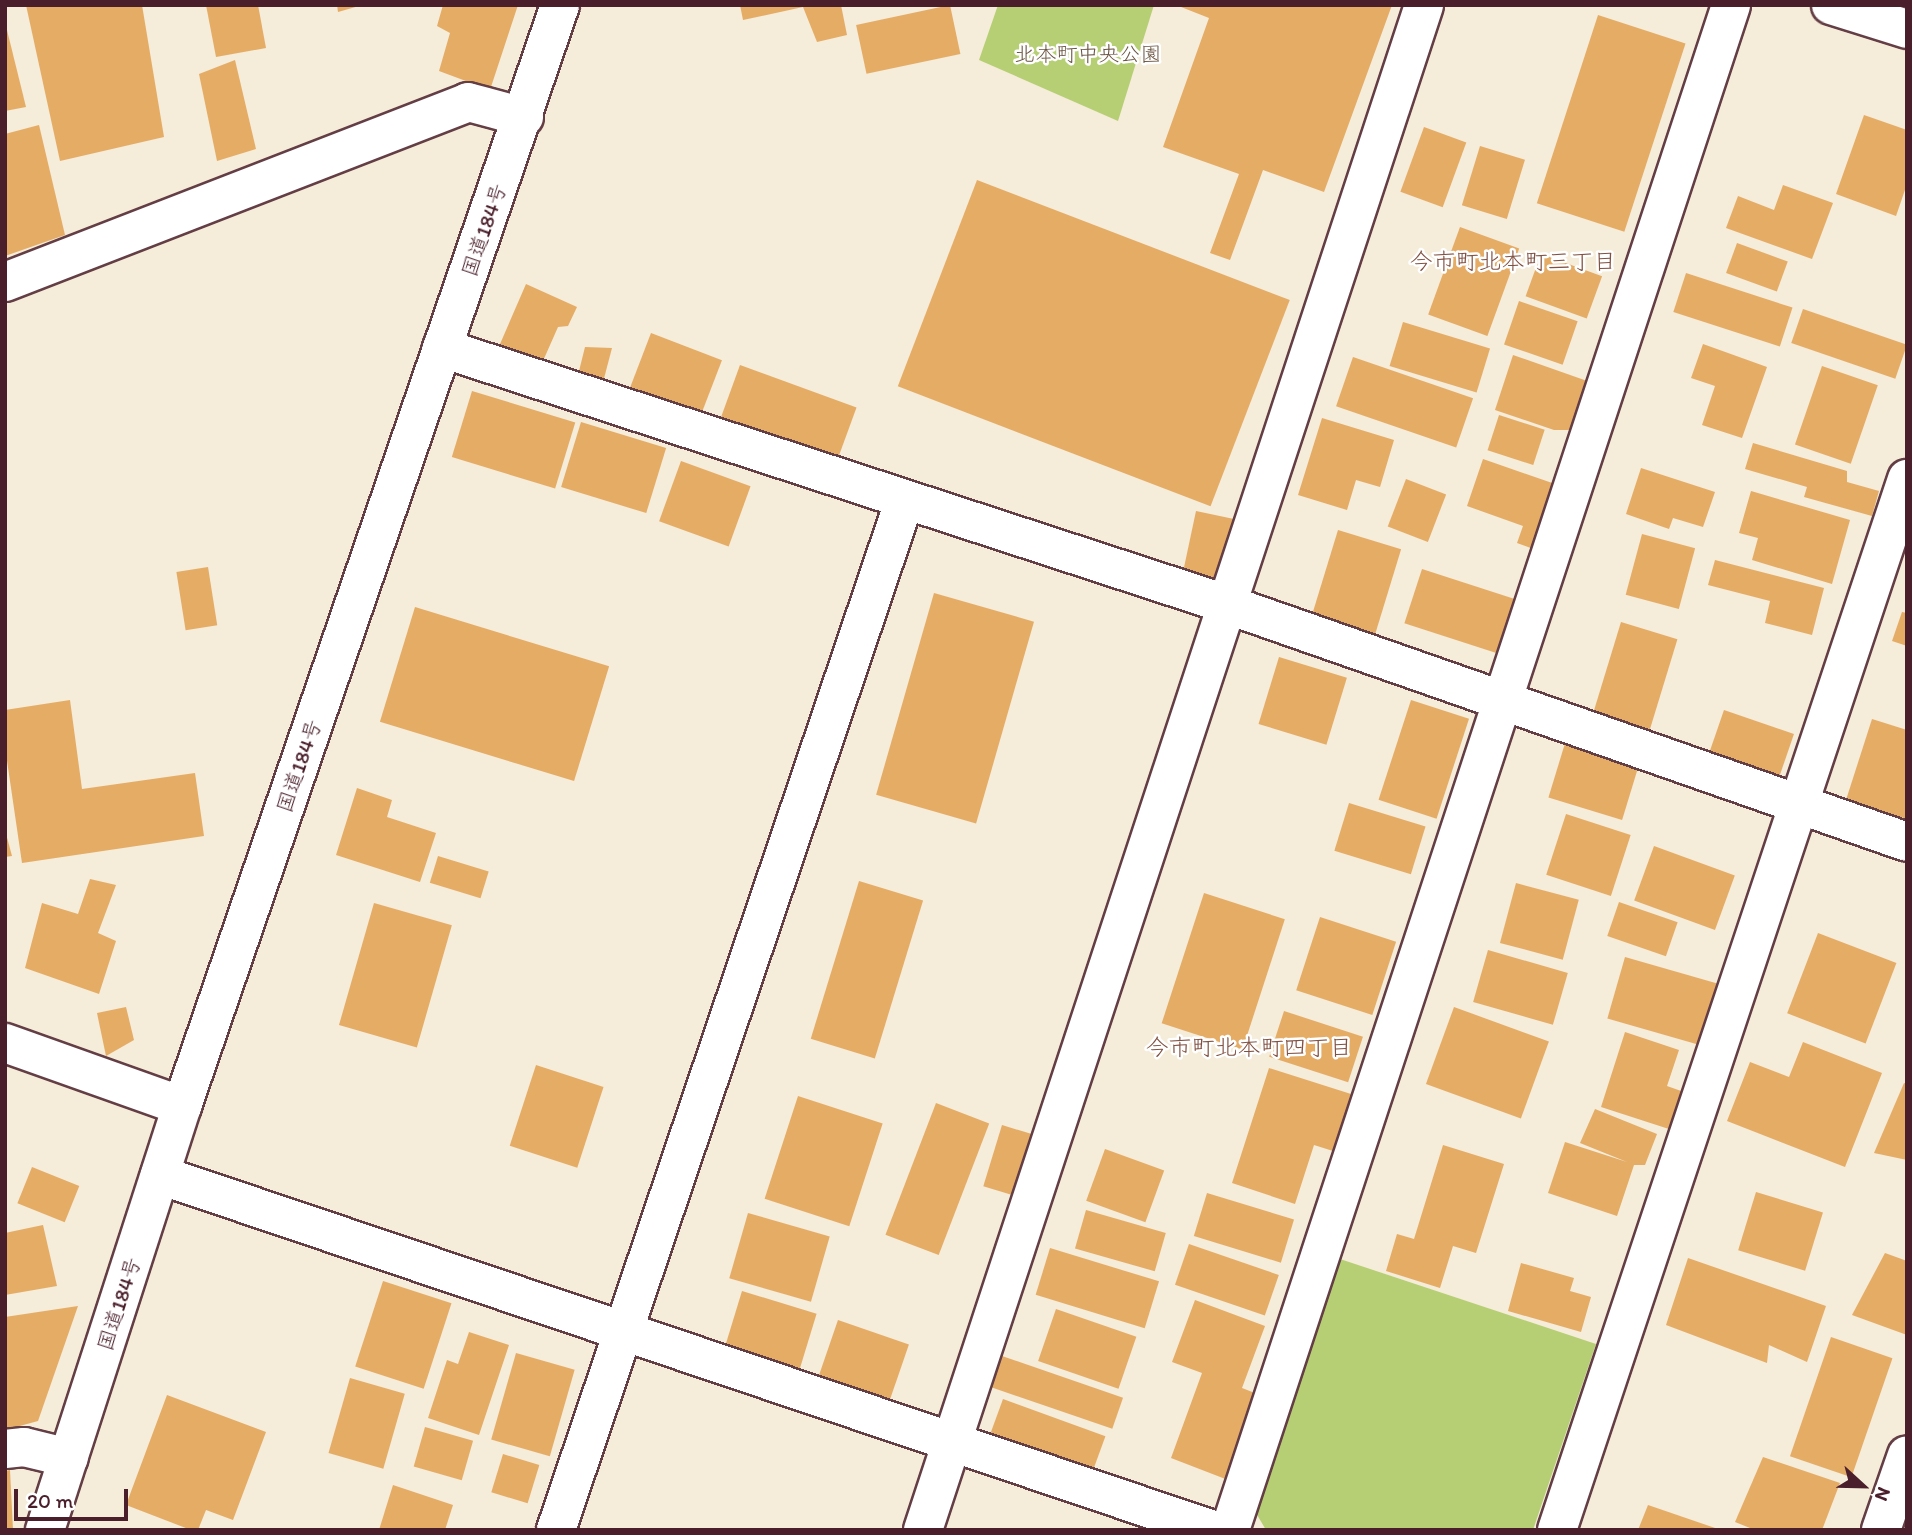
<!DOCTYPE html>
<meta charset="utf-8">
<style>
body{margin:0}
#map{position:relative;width:1912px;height:1535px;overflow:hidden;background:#f5ecd9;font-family:Itim,"Klee One",sans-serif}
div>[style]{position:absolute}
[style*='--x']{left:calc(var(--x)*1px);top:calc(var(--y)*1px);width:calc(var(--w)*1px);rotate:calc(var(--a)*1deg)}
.green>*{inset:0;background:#b6cf74}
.building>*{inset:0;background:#e5ac66;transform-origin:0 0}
.roads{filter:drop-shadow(2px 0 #643e45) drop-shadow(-2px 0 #643e45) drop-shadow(0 2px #643e45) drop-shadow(0 -2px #643e45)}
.street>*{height:38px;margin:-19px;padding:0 19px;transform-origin:19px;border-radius:19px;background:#fff}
.secondary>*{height:38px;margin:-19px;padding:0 19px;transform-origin:19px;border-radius:19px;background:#fff}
.highway>*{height:38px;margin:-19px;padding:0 19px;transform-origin:19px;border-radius:19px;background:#fff}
span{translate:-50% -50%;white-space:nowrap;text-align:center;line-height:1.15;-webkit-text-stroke:5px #fff;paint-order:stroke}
.park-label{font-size:21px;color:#6a5441}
.street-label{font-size:21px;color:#4a1f2b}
.neighbourhood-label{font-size:23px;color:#805040}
.frame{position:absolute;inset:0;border:7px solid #4a1f2b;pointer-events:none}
.north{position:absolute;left:1828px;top:1451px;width:70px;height:70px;-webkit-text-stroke:5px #fff;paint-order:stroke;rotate:112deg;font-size:19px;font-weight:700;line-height:28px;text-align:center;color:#4a1f2b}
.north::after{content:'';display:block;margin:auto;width:24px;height:32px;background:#4a1f2b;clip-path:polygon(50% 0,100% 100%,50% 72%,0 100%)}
.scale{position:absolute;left:14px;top:1489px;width:114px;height:32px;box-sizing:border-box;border:4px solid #4a1f2b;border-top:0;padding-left:9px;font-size:21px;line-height:24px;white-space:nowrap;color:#4a1f2b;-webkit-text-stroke:5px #fff;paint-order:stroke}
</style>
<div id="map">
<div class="green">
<i style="clip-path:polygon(998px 5px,1154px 5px,1118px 121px,979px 60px)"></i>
<i style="clip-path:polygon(1337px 1258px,1596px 1344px,1533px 1530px,1266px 1530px,1256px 1513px)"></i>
</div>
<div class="building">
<i style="clip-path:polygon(26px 5px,142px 5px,164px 137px,60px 161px)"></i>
<i style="clip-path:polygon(206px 5px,258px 5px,266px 48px,216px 57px)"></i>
<i style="clip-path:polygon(337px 5px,359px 5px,359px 6px,338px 12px)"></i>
<i style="clip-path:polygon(443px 5px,518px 5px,490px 90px,439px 71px,450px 33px,437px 26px)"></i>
<i style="clip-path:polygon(740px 5px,841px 5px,847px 35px,817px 42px,803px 7px,743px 20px)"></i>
<i style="left:950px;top:5px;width:50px;height:96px;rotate:78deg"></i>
<i style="clip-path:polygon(1176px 5px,1392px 5px,1324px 192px,1263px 170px,1230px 260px,1210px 253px,1239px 174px,1163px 147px,1209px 18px)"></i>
<i style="left:1598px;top:15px;width:92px;height:198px;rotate:18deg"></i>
<i style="clip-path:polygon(5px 22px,26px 107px,5px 111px)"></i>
<i style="clip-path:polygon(235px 60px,256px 149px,217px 161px,199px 74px)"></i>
<i style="clip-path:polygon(1864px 115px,1907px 130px,1907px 184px,1896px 216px,1836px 194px)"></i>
<i style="clip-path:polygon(39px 125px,65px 235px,5px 256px,5px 134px)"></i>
<i style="left:1424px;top:127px;width:45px;height:69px;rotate:20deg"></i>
<i style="left:1480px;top:146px;width:47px;height:62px;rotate:17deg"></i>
<i style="left:977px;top:180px;width:335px;height:221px;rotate:21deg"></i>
<i style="clip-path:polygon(1783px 185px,1833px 203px,1812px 259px,1726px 228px,1738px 196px,1774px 210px)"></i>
<i style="left:1460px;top:227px;width:63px;height:93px;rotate:20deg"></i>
<i style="left:1737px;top:243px;width:54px;height:32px;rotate:20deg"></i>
<i style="left:1541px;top:254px;width:65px;height:45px;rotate:20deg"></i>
<i style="left:1686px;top:273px;width:112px;height:41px;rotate:18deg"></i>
<i style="clip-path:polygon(526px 284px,577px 307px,568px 326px,558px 327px,539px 370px,497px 351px)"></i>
<i style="left:1519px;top:301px;width:62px;height:46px;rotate:19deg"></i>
<i style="left:1803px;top:309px;width:110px;height:36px;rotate:19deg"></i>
<i style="left:1403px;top:322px;width:91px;height:46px;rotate:17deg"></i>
<i style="left:651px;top:333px;width:76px;height:62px;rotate:21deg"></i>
<i style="clip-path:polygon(1703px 344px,1767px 367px,1742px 438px,1702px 425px,1715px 386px,1691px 378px)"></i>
<i style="clip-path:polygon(585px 347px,612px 348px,602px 386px,577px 379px)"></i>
<i style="clip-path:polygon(1513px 355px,1590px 382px,1573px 430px,1554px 430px,1495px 410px)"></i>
<i style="left:1353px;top:357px;width:127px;height:52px;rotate:19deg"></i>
<i style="left:740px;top:365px;width:124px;height:59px;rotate:20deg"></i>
<i style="left:1822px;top:366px;width:59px;height:83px;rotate:19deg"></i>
<i style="left:472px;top:391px;width:108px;height:69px;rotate:17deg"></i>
<i style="left:1499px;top:415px;width:48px;height:37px;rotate:18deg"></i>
<i style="clip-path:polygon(1322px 418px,1394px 440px,1380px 487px,1356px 480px,1347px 510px,1298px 495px)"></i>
<i style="left:581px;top:422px;width:89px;height:68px;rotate:17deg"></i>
<i style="clip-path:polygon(1753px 443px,1847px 471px,1847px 482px,1879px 491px,1872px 516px,1804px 497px,1807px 487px,1745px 469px)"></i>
<i style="clip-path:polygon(1483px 459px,1558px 485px,1536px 550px,1517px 543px,1523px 526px,1467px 506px)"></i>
<i style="left:681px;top:461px;width:74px;height:64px;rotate:20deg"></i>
<i style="clip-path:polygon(1641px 468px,1715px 492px,1703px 527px,1673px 518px,1669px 529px,1626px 514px)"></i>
<i style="left:1406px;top:479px;width:43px;height:51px;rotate:21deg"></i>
<i style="clip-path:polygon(1751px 491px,1850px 520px,1832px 584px,1752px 560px,1758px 538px,1739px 533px)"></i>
<i style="left:1196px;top:511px;width:40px;height:68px;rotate:12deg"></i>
<i style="left:1338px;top:530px;width:66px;height:97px;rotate:17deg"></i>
<i style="left:1642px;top:534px;width:55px;height:63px;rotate:15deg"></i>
<i style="clip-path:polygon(1715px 560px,1824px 588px,1812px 635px,1765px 623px,1770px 601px,1708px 585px)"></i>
<i style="left:208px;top:567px;width:59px;height:32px;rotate:81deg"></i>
<i style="left:1422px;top:569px;width:108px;height:57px;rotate:18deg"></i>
<i style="left:934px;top:593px;width:104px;height:210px;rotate:16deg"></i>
<i style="left:415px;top:607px;width:203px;height:120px;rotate:17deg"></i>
<i style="clip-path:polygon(1902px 612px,1907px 613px,1907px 646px,1892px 641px)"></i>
<i style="left:1621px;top:622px;width:59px;height:94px;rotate:17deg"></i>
<i style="left:1279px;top:657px;width:71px;height:70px;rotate:17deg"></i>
<i style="clip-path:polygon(70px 700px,82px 789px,195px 773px,204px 836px,22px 863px,5px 747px,5px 710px)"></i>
<i style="left:1411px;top:700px;width:61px;height:105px;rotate:18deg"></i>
<i style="left:1724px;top:710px;width:74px;height:45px;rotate:19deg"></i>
<i style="clip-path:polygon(1872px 719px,1907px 730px,1907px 819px,1846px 800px)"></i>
<i style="left:1566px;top:740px;width:77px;height:60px;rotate:17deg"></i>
<i style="clip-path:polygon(357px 788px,392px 800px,387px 817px,436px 833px,420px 882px,336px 855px)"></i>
<i style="left:1349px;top:803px;width:80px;height:50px;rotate:17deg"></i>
<i style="left:1566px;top:814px;width:68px;height:64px;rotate:18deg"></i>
<i style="clip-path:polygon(5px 830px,12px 856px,5px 857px)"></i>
<i style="left:1654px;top:846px;width:86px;height:58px;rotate:20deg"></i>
<i style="left:438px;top:856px;width:53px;height:28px;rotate:17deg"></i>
<i style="clip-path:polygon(90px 879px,116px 885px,98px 933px,116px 941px,99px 994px,25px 968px,42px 903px,78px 914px)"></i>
<i style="left:859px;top:881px;width:67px;height:165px;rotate:17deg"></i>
<i style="left:1516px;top:883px;width:65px;height:62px;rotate:15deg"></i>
<i style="left:1204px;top:893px;width:85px;height:137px;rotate:18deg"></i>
<i style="left:1619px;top:902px;width:62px;height:36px;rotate:19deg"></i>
<i style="left:374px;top:903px;width:81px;height:127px;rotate:16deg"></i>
<i style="left:1320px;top:917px;width:80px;height:77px;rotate:18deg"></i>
<i style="left:1818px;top:933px;width:84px;height:86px;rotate:21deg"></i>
<i style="left:1488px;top:950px;width:83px;height:54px;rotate:16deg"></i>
<i style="left:1625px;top:957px;width:96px;height:64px;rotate:16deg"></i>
<i style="clip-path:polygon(126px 1007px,134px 1040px,106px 1056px,97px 1013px)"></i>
<i style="left:1454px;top:1007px;width:101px;height:82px;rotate:20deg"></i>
<i style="left:1284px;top:1011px;width:83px;height:48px;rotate:18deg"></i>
<i style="clip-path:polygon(1625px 1032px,1679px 1050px,1667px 1086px,1684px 1092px,1672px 1130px,1601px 1107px)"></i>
<i style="clip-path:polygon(1803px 1042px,1882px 1073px,1845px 1167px,1727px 1121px,1750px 1062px,1789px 1077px)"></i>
<i style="left:536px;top:1065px;width:71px;height:85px;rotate:18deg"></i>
<i style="clip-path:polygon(1269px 1068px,1351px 1094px,1333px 1151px,1314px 1145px,1295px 1204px,1232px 1183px)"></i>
<i style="clip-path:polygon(1904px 1083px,1907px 1084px,1907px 1160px,1874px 1153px)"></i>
<i style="left:798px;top:1096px;width:89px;height:108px;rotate:18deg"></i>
<i style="left:936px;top:1103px;width:57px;height:141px;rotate:21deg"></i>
<i style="clip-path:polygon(1595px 1109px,1657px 1134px,1645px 1165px,1634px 1165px,1617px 1216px,1548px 1193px,1565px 1142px,1627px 1162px,1580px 1143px)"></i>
<i style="left:1002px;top:1125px;width:38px;height:64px;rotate:17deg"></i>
<i style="clip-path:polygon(1443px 1145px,1504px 1164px,1476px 1253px,1453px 1246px,1440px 1288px,1386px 1271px,1397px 1234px,1414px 1239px)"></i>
<i style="left:1105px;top:1149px;width:63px;height:55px;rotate:20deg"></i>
<i style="left:32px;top:1167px;width:51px;height:39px;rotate:22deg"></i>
<i style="left:1756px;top:1192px;width:70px;height:61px;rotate:17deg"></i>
<i style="left:1207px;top:1193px;width:91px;height:45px;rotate:17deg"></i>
<i style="left:1086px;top:1210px;width:83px;height:40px;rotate:16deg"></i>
<i style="left:748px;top:1213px;width:85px;height:68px;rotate:16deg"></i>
<i style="clip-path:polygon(43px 1225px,57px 1286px,5px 1295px,5px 1233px)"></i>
<i style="left:1189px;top:1244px;width:95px;height:43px;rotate:19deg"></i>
<i style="left:1050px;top:1248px;width:114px;height:49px;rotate:17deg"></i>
<i style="clip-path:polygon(1885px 1253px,1907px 1261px,1907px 1335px,1852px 1315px)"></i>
<i style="clip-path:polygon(1688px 1258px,1826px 1306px,1807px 1362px,1769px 1345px,1767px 1363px,1666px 1325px)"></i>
<i style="clip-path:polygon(1521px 1263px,1574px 1278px,1570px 1291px,1591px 1297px,1581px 1332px,1508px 1311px)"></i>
<i style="left:383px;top:1281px;width:72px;height:90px;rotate:18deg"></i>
<i style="left:742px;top:1291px;width:78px;height:59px;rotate:17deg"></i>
<i style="clip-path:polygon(1195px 1300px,1265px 1326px,1242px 1388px,1260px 1395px,1228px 1480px,1171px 1458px,1202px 1373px,1172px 1362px)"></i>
<i style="clip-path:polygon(78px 1306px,38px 1421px,5px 1430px,5px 1317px)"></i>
<i style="left:1056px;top:1309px;width:85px;height:55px;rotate:19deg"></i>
<i style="left:838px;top:1320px;width:75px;height:65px;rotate:19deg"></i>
<i style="clip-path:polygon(469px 1332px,509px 1345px,479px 1435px,428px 1418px,447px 1360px,458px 1364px)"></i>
<i style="left:1831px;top:1337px;width:65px;height:126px;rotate:19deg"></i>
<i style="left:516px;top:1353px;width:61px;height:90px;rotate:16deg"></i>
<i style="left:1002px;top:1356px;width:128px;height:33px;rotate:19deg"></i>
<i style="left:350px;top:1378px;width:57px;height:78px;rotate:16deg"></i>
<i style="clip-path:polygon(167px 1395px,266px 1432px,233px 1520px,206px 1510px,198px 1530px,191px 1530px,126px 1505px)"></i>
<i style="left:1003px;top:1399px;width:109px;height:41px;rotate:20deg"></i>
<i style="left:425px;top:1427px;width:50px;height:41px;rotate:16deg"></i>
<i style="left:503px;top:1454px;width:38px;height:40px;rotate:17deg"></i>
<i style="clip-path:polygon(1763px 1457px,1840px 1483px,1822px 1530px,1755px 1530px,1735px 1522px)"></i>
<i style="clip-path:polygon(10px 1470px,13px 1530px,5px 1530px,5px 1471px)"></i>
<i style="clip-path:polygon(393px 1485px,453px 1505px,445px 1530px,379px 1530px)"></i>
<i style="clip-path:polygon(1648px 1505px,1718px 1529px,1718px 1530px,1638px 1530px)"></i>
</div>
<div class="roads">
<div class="street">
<i style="--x:5;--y:282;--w:497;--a:-21.2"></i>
<i style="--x:468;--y:102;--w:58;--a:15"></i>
<i style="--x:442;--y:348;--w:825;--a:18.08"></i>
<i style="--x:1226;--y:604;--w:721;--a:19.26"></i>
<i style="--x:5;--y:1043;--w:188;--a:19.6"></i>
<i style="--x:160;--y:1175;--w:1111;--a:18.63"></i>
<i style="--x:5;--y:1449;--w:19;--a:-6"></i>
<i style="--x:24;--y:1447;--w:46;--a:13.7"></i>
<i style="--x:556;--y:1530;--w:1088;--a:-71.3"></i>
<i style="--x:923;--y:1530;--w:1605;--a:-71.81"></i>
<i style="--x:1230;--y:1530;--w:1605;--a:-71.81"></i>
<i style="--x:1881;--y:1530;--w:79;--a:-70.9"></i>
</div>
<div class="secondary">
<i style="--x:1831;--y:5;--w:80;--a:17.5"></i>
<i style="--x:1557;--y:1530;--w:1108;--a:-71.58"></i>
</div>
<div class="highway">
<i style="--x:45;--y:1530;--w:446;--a:-72.1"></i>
<i style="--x:182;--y:1106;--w:1164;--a:-71.05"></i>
</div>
</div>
<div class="park-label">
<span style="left:1088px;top:54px">北本町中央公園</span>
</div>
<div class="street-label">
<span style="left:484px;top:230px;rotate:-71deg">国道184号</span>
<span style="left:299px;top:766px;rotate:-71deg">国道184号</span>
<span style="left:119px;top:1304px;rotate:-72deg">国道184号</span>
</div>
<div class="neighbourhood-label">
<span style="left:1513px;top:261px">今市町北本町三丁目</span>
<span style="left:1249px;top:1047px">今市町北本町四丁目</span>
</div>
<div class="frame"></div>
<div class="north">N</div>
<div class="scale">20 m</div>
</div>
